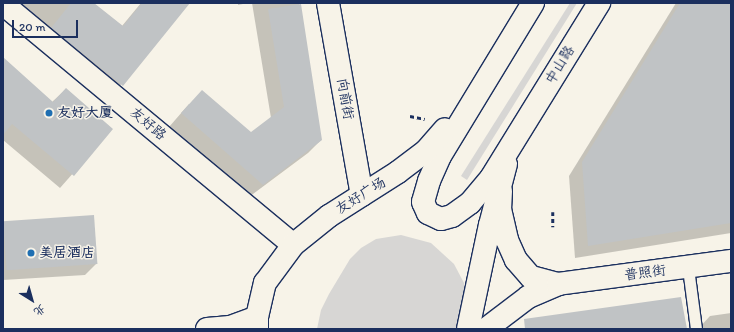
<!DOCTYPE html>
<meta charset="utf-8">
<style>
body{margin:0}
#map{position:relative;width:734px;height:332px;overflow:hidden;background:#f7f3e8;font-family:Itim,"LXGW WenKai TC",sans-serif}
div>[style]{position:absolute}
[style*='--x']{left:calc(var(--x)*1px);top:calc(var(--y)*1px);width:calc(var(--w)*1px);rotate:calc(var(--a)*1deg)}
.green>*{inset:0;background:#d7d6d4}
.shadow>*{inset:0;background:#0003}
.building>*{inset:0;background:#c0c3c5;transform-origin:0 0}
.path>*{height:2.5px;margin-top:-1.25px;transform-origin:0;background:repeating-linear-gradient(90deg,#1b2f5e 0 4px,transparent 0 7px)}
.roads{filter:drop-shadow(1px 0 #1b2f5e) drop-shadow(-1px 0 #1b2f5e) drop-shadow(0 1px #1b2f5e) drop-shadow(0 -1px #1b2f5e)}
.lane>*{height:11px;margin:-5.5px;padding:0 5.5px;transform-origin:5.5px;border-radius:5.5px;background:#f7f3e8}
.street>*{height:22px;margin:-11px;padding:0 11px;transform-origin:11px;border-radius:11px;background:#f7f3e8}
.secondary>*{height:22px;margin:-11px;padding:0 11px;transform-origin:11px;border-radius:11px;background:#f7f3e8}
.primary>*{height:22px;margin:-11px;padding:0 11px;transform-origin:11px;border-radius:11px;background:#f7f3e8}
.dots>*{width:11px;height:11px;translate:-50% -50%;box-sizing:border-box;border:2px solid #f7f3e8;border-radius:50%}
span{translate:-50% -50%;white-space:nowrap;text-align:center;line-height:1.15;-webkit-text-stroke:3px #f7f3e8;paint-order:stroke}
.street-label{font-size:14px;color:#1b2f5e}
.poi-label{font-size:14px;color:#1b2f5e;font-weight:700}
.left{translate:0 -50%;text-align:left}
.frame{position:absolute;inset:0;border:4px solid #1b2f5e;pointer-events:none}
.north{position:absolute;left:12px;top:280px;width:40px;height:40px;-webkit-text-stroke:3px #f7f3e8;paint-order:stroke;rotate:143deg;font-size:11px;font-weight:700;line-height:16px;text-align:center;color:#1b2f5e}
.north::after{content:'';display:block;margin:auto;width:14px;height:18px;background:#1b2f5e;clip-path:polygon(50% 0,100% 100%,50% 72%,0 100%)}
.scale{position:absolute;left:12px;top:20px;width:66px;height:18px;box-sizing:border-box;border:2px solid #1b2f5e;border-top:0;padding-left:5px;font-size:12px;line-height:14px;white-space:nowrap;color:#1b2f5e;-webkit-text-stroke:3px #f7f3e8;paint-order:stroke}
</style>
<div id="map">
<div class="green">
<i style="clip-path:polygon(570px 3px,577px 3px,467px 180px,461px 176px)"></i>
<i style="clip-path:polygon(401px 235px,431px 243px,454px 264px,464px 283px,466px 298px,459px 329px,317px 329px,321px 310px,329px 294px,350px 259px,361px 248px,376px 239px)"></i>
</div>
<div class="shadow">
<i style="clip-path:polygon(8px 3px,93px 3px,122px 26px,141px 3px,185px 3px,111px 97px)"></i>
<i style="clip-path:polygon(238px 3px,248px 3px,238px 5px)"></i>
<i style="clip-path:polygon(252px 3px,299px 3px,321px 140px,308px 153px,249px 197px,169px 127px,189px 104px,251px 133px,271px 118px)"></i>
<i style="clip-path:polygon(676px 3px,731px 3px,731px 233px,575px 258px,569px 176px)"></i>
<i style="clip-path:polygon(3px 59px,52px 102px,66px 89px,112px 129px,60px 188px,3px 140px)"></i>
<i style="clip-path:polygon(3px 222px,96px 264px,85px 275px,3px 280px)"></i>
<i style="clip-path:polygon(731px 313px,731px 329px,698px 329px,710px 316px)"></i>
</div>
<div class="building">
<i style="clip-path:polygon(71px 3px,94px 3px,123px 26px,142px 3px,190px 3px,123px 86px,51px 28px)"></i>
<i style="clip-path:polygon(680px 3px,731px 3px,731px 223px,588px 246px,582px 162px)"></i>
<i style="clip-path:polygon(301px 4px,322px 140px,263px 185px,181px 113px,202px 90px,251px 132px,284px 107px,268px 9px)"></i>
<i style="clip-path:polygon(3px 57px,53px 102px,66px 88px,113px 129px,74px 176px,12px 124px,3px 135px)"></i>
<i style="left:94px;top:215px;width:49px;height:91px;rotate:86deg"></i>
<i style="clip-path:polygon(681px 297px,687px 329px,525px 329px,524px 319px)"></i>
</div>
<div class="path">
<i style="--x:410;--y:116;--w:15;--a:11"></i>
<i style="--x:553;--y:212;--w:15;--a:90"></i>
</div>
<div class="roads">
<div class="lane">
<i style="--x:688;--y:268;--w:62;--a:82.5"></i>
</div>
<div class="street">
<i style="--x:501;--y:191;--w:18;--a:93"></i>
<i style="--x:500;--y:209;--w:32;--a:77"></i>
<i style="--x:507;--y:240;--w:22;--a:66"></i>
<i style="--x:516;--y:260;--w:23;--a:49"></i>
<i style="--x:531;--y:277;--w:28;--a:15"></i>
<i style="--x:207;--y:329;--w:23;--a:-5"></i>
<i style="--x:230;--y:327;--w:29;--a:-20"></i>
<i style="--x:486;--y:329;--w:53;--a:-37.3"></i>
<i style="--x:528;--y:297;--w:33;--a:-23"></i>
<i style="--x:558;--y:284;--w:175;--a:-7.6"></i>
</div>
<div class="secondary">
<i style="--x:328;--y:3;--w:195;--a:80"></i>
<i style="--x:3;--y:4;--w:377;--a:39.7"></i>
</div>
<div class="primary">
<i style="--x:533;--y:3;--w:179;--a:121.3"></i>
<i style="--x:440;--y:156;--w:27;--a:114"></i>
<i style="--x:429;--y:181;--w:22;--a:106"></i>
<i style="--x:423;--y:202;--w:12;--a:66"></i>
<i style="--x:428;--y:213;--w:14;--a:25"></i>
<i style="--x:441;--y:219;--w:11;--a:-15"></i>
<i style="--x:452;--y:216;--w:22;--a:-36"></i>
<i style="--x:470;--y:203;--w:33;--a:-50"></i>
<i style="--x:491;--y:178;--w:206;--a:-58.3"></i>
<i style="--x:257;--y:329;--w:12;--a:-90"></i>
<i style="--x:257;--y:317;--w:35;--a:-77"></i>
<i style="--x:265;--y:283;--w:47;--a:-53.6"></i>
<i style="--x:293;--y:245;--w:46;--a:-38.9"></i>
<i style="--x:329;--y:216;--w:82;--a:-32.5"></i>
<i style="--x:398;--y:172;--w:34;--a:-37"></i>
<i style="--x:425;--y:152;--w:30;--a:-49"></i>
<i style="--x:468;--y:329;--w:106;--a:-78.1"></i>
<i style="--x:490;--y:225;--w:63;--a:-75.3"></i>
</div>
</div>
<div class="dots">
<i style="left:49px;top:113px;background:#1f6fb2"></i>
<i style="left:31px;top:253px;background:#1f6fb2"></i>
</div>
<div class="street-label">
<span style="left:560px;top:65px;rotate:-58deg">中山路</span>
<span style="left:345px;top:99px;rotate:80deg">向前街</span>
<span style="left:148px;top:124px;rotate:40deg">友好路</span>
<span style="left:361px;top:196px;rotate:-32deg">友好广场</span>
<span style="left:645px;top:273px;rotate:-7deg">普照街</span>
</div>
<div class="poi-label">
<span class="left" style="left:57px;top:113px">友好大厦</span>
<span class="left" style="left:39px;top:253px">美居酒店</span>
</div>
<div class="frame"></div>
<div class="north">北</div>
<div class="scale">20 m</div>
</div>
